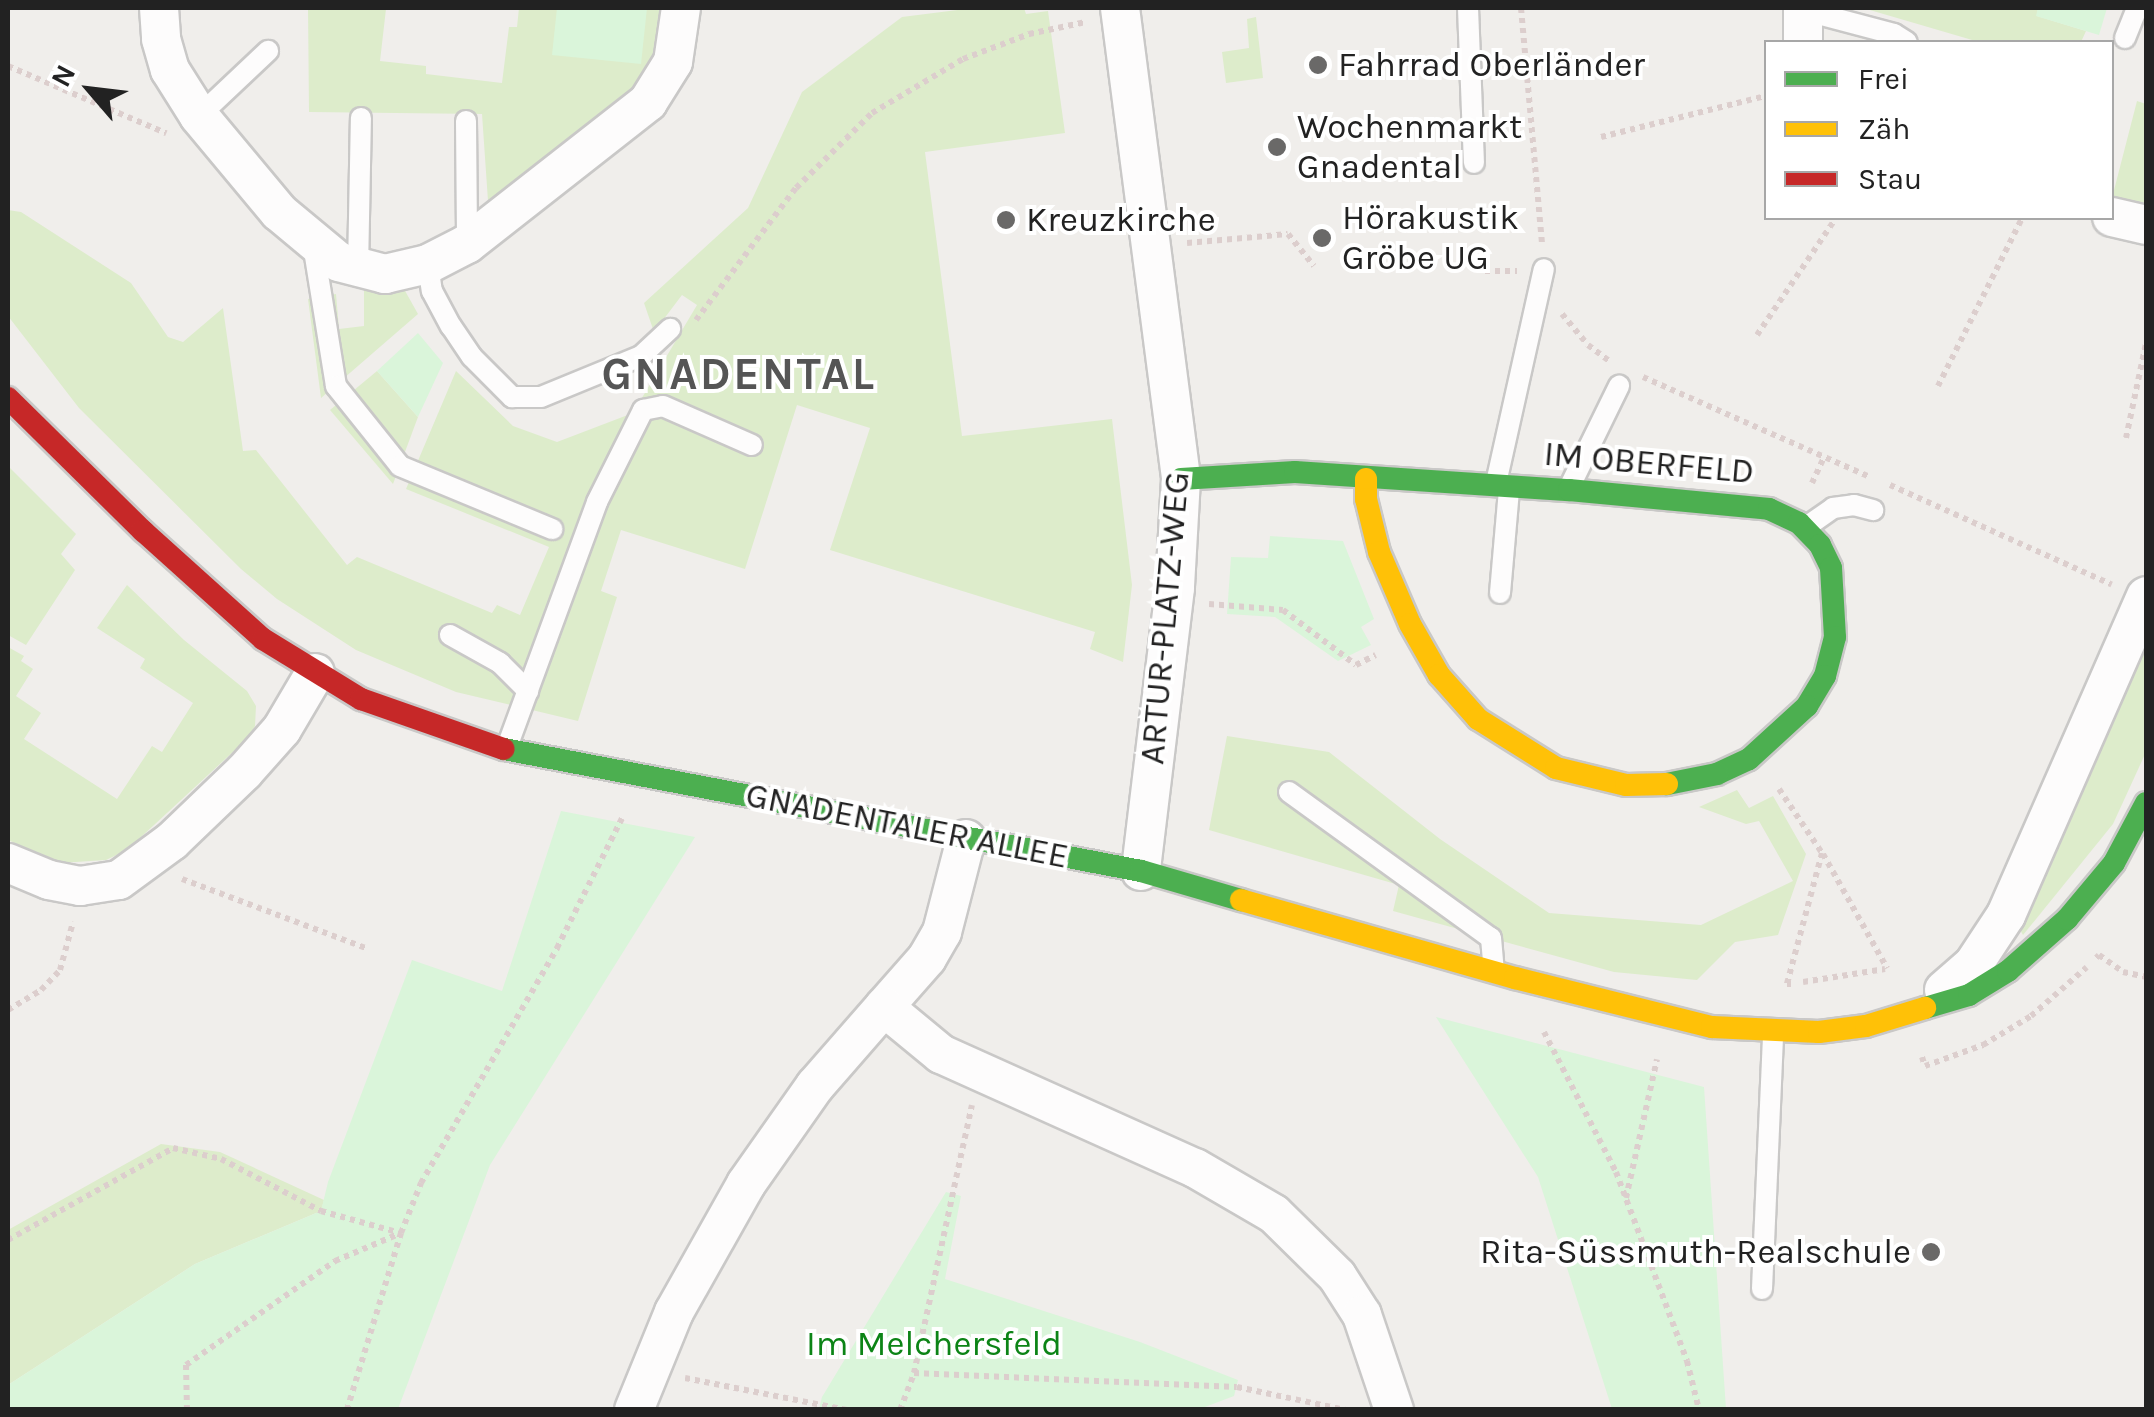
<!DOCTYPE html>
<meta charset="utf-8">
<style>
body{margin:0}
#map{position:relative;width:2154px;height:1417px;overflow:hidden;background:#f0eeeb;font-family:Karla,sans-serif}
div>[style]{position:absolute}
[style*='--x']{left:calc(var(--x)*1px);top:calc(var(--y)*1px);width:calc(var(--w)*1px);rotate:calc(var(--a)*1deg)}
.grass>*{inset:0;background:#ddeccb}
.park>*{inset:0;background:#daf5da}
.path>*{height:6px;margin-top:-3px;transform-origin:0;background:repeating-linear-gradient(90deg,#dccecd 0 5px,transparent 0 10px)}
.roads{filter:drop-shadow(2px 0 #c9c8c7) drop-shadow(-2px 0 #c9c8c7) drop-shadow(0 2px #c9c8c7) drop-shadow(0 -2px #c9c8c7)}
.lane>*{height:20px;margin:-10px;padding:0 10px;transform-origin:10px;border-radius:10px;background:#fdfcfc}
.street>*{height:38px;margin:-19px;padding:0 19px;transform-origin:19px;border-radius:19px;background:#fdfcfc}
.fast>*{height:22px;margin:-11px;padding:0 11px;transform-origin:11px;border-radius:11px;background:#4caf50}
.slow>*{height:22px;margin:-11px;padding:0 11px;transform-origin:11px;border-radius:11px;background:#ffc107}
.jam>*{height:22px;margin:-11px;padding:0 11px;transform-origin:11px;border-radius:11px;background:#c62828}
.dots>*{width:28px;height:28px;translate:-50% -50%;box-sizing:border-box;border:5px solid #fff;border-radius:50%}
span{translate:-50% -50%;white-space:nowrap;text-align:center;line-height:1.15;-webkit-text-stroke:8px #fff;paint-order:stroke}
.poi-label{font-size:35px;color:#222}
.left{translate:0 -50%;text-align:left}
.right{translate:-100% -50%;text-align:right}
.street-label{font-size:35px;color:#222}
.park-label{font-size:35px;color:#0c8416}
.district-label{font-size:45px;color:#555;font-weight:700;letter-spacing:2.5px}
.frame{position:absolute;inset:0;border:10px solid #222;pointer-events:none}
.legend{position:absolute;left:1764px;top:40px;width:350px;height:180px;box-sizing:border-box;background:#fff;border:2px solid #a7a7a7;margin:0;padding:12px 18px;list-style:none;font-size:30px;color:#222}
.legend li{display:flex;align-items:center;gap:20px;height:50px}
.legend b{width:50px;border:2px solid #a7a7a7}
.north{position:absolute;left:40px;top:40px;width:100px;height:100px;-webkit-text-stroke:8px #fff;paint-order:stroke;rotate:298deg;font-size:28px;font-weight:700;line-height:40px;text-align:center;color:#222}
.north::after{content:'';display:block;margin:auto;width:35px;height:45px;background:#222;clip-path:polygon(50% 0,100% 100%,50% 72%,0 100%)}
</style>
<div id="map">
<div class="grass">
<i style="clip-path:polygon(308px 8px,394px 8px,386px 9px,380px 61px,426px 66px,426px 74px,502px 83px,509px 27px,517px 27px,519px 8px,662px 8px,662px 15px,655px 53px,638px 84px,488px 201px,482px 114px,309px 112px)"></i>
<i style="clip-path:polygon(973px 8px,1024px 8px,1026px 14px,1048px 11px,1065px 133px,925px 152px,962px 436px,1112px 419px,1132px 585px,1123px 662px,1090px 649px,1095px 632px,830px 550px,870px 428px,797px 405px,745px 569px,621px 530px,601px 591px,617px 597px,578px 721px,456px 692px,356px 650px,277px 599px,241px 569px,79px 408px,8px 316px,8px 210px,21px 212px,131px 283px,168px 337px,183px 342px,223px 308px,243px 451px,256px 450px,347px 565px,357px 557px,492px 613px,497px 605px,520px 615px,549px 547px,406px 489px,456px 371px,513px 426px,557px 442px,633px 413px,697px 305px,682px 295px,654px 332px,644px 303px,748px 208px,802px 92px,902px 17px)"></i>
<i style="clip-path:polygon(1863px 8px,2038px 8px,2037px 16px,2086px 31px,2081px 42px,1979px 42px)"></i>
<i style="clip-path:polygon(1256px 17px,1263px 78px,1226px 83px,1222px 52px,1249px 48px,1247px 19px)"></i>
<i style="clip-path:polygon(2137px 101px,2146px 104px,2146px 203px,2112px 198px)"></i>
<i style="clip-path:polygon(404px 289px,418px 314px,321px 398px,308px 299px,336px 294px,339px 329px,364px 326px,364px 290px)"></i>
<i style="clip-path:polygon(377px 371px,418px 417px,393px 484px,330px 410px)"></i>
<i style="clip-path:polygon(10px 468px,76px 534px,61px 554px,75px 570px,26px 645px,8px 635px)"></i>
<i style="clip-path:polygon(127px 585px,184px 640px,247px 691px,256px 706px,255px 726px,248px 738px,127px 850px,106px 860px,60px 863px,8px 840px,8px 647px,24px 656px,21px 661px,33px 669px,16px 696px,41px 713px,24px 739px,117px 799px,152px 746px,162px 752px,193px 703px,140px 668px,145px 659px,97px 628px)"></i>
<i style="clip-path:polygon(2146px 642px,2146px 752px,2113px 824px,2023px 935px,2013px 918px)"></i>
<i style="clip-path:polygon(1227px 736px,1329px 752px,1440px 839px,1549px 913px,1701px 925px,1793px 881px,1759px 821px,1746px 824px,1699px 807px,1737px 790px,1749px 808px,1773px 796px,1806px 854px,1778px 935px,1735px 942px,1697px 980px,1614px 972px,1393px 911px,1399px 885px,1209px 830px)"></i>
<i style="clip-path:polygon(161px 1144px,220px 1152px,324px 1200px,321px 1211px,195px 1264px,8px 1385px,8px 1230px)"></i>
</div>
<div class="park">
<i style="clip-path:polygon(557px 8px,647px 8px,641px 64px,552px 55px)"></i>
<i style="clip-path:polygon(2038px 8px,2107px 8px,2099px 35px,2036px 16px)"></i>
<i style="clip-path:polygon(418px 333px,443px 363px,418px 417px,377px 371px)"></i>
<i style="clip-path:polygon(1270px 536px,1343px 541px,1374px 619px,1361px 627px,1371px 645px,1338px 661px,1275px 617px,1227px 614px,1231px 557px,1268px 558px)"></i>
<i style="clip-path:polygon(561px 811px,695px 837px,490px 1165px,398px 1409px,8px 1409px,8px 1385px,195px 1264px,321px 1211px,328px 1182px,412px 960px,502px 991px)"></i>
<i style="clip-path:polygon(1436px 1017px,1704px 1087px,1726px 1409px,1612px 1409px,1538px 1177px)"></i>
<i style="clip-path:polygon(946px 1192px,961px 1196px,945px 1279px,1140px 1342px,1238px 1380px,1234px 1396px,1197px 1410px,819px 1409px,822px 1397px)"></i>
</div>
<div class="path">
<i style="--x:1521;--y:8;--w:238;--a:84.9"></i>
<i style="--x:8;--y:66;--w:172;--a:23"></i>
<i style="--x:1601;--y:137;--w:170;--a:-14"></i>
<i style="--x:1187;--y:243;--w:101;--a:-5.1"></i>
<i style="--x:1288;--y:234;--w:41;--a:50.9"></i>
<i style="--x:1485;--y:271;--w:32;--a:0"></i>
<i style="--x:1562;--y:314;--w:40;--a:50"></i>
<i style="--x:1588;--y:345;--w:26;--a:37"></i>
<i style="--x:696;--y:320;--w:166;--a:-52.9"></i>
<i style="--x:796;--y:188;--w:107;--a:-44.6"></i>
<i style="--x:872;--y:113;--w:106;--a:-30.7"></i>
<i style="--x:963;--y:59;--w:71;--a:-20.7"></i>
<i style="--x:1029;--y:34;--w:58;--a:-11.9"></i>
<i style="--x:1757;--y:335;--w:141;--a:-56"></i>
<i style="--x:1643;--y:377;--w:248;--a:23.8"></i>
<i style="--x:1938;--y:386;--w:188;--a:-63.4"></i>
<i style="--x:2126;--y:438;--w:97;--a:-78.1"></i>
<i style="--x:1812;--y:483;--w:29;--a:-65"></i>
<i style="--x:1890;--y:485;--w:243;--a:24.2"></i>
<i style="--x:1209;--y:604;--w:74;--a:4.6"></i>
<i style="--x:1283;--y:610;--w:91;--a:37"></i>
<i style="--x:1356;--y:665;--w:22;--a:-27"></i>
<i style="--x:1779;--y:789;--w:77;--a:56.1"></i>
<i style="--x:1822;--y:853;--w:136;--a:105"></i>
<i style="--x:1787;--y:984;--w:4;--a:0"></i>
<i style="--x:1823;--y:854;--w:131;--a:60.7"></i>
<i style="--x:182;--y:879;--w:199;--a:20.6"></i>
<i style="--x:2096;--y:958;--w:4;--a:-45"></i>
<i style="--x:2099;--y:955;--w:29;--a:35"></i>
<i style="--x:2123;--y:972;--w:24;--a:12"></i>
<i style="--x:1803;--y:982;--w:83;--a:-9"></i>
<i style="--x:8;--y:1010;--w:39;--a:-31"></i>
<i style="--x:41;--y:990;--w:28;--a:-46"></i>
<i style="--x:60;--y:970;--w:50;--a:-74.8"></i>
<i style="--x:1544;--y:1032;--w:157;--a:62.8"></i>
<i style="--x:1616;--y:1172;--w:202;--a:69.4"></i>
<i style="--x:1687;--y:1361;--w:50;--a:76.2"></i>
<i style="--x:1922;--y:1057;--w:9;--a:72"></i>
<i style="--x:1925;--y:1066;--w:62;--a:-19.9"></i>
<i style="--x:1983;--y:1045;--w:56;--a:-31.1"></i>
<i style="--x:2031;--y:1016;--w:74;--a:-41.2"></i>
<i style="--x:1626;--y:1198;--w:142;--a:-77.4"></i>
<i style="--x:8;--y:1240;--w:189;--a:-29.1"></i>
<i style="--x:173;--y:1148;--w:49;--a:12.9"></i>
<i style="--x:221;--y:1159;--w:113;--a:27.5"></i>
<i style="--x:321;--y:1211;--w:83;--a:15.4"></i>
<i style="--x:401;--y:1233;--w:185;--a:107"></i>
<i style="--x:914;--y:1373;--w:323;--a:2.5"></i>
<i style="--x:1237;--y:1387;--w:111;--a:11.9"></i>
<i style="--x:685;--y:1378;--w:165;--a:11.2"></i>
<i style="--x:8;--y:1408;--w:2;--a:90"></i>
<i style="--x:187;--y:1410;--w:45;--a:-91.3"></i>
<i style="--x:186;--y:1365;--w:182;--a:-34.9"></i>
<i style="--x:335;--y:1261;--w:72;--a:-23"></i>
<i style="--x:401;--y:1233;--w:54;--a:-68.2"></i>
<i style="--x:421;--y:1183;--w:272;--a:-59.9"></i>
<i style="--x:557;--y:948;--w:145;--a:-63.4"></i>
<i style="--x:900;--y:1410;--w:40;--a:-69"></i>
<i style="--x:914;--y:1373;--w:274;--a:-77.8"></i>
</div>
<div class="roads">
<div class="lane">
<i style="--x:1468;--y:8;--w:155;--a:87.8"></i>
<i style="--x:1803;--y:10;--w:94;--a:14.8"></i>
<i style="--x:1894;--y:34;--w:15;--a:32"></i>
<i style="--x:2125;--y:38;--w:32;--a:-68"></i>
<i style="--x:199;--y:116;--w:95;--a:-43.3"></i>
<i style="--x:466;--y:121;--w:123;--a:89.5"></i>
<i style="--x:313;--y:244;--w:144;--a:80.8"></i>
<i style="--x:336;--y:386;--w:102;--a:51.3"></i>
<i style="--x:400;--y:466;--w:165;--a:22.5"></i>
<i style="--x:428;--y:264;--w:27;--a:82"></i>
<i style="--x:432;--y:291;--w:40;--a:62"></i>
<i style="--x:451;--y:326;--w:37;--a:56"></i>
<i style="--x:472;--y:357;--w:57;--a:45"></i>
<i style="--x:512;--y:397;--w:29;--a:0"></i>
<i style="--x:541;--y:397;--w:108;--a:-22.3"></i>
<i style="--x:641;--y:356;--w:40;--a:-43"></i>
<i style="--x:358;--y:270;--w:152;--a:-88.9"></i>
<i style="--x:1496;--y:483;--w:219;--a:-77.4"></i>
<i style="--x:1569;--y:488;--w:114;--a:-63.9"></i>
<i style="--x:1806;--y:527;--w:33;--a:-35"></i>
<i style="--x:1833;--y:508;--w:21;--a:-8"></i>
<i style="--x:1854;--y:505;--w:20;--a:15"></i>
<i style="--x:1500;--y:593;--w:102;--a:-85"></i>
<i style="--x:450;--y:635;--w:57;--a:29.2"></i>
<i style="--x:500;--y:663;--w:40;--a:45"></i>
<i style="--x:507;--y:747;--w:261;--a:-69.8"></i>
<i style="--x:597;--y:502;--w:103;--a:-63.4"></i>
<i style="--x:643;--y:410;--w:20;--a:-11"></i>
<i style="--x:663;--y:406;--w:97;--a:23.7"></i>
<i style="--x:1289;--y:792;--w:249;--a:35.9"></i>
<i style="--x:1491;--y:938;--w:32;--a:85"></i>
<i style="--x:1762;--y:1289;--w:257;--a:-87.5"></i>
</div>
<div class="street">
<i style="--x:159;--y:8;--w:31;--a:86"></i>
<i style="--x:161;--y:39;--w:32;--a:74"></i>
<i style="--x:170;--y:70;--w:54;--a:57.8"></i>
<i style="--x:199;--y:116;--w:125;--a:50.2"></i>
<i style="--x:279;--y:212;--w:78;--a:39.8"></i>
<i style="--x:339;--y:262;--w:48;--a:14.6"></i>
<i style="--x:385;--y:274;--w:44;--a:-13.1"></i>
<i style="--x:428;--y:264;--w:44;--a:-27.1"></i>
<i style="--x:467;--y:244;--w:230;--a:-38.1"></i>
<i style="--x:648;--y:102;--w:47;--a:-58"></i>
<i style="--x:673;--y:62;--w:55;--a:-81.6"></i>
<i style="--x:1120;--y:8;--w:475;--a:82.6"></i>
<i style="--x:1181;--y:479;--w:109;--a:93.2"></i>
<i style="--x:1175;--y:588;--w:285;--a:96.9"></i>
<i style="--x:1803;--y:8;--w:34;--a:90"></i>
<i style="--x:2112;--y:217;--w:35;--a:13"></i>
<i style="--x:8;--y:863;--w:44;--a:22.5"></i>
<i style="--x:49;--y:880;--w:32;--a:11"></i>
<i style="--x:80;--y:886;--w:39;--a:-9"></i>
<i style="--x:119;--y:880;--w:66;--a:-36.3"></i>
<i style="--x:172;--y:841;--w:100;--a:-43.8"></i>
<i style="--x:244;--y:772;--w:57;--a:-48.5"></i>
<i style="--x:282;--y:729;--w:65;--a:-59.5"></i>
<i style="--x:1944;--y:990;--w:38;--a:-41"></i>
<i style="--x:1973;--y:965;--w:60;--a:-56.6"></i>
<i style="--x:2006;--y:915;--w:348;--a:-66.3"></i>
<i style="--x:884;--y:1007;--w:65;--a:-48.7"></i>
<i style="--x:927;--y:958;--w:30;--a:-60"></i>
<i style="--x:942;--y:932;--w:96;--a:-75.5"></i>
<i style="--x:634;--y:1410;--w:106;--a:-67.8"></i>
<i style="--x:674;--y:1312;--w:147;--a:-60.6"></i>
<i style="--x:746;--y:1184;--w:120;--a:-54.9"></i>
<i style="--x:815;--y:1086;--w:105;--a:-48.9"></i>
<i style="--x:884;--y:1007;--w:74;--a:39.5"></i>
<i style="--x:941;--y:1054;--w:278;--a:24.2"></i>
<i style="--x:1195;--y:1168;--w:91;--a:30.2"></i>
<i style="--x:1274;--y:1214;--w:88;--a:44.5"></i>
<i style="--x:1337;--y:1276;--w:46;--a:57.3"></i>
<i style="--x:1362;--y:1315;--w:100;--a:71.4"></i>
</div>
<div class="fast">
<i style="--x:1181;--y:479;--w:114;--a:-3.5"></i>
<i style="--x:1295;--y:472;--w:275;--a:3.8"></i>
<i style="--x:1569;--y:490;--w:201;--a:5.4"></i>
<i style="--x:1769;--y:509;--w:33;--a:25"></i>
<i style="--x:1799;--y:523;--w:30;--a:46"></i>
<i style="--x:1820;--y:545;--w:25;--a:64"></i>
<i style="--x:1831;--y:568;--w:69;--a:86.7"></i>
<i style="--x:1835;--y:637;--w:40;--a:104.4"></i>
<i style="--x:1825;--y:676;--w:35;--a:121"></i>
<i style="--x:1807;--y:706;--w:79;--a:137.6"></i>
<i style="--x:1749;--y:759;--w:35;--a:155"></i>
<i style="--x:1717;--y:774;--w:51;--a:168.7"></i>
<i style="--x:504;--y:749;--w:649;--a:10.84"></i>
<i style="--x:1141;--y:871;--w:104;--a:16.2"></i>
<i style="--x:1925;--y:1008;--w:46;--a:-16.5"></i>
<i style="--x:1969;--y:995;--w:46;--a:-31.6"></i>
<i style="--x:2008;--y:971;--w:79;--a:-41.4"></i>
<i style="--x:2067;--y:919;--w:73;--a:-50"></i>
<i style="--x:2114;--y:863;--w:68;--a:-61.9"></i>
</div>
<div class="slow">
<i style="--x:1366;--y:479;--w:20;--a:90"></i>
<i style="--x:1366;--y:499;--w:55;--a:76.2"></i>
<i style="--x:1379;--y:552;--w:78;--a:66.7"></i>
<i style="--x:1410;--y:624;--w:59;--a:60.4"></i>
<i style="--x:1439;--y:675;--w:59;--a:48.4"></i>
<i style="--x:1478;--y:719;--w:92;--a:32.1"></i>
<i style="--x:1556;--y:768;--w:72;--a:13.7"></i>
<i style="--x:1626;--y:785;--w:41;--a:-1.4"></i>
<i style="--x:1241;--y:900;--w:285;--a:15.9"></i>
<i style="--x:1515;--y:978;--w:203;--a:14"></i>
<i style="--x:1712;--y:1027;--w:107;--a:2.7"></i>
<i style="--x:1819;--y:1032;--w:47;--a:-7.3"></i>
<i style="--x:1866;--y:1026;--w:62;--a:-17"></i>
</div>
<div class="jam">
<i style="--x:8;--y:398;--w:190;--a:44.6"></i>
<i style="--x:143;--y:531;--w:161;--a:42"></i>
<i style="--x:263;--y:639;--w:115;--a:31.5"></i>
<i style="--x:361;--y:699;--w:151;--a:19.3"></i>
</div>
</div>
<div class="dots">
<i style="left:1318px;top:65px;background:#6a6968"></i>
<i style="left:1277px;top:147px;background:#6a6968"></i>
<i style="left:1006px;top:220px;background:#6a6968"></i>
<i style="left:1322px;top:238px;background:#6a6968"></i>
<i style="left:1931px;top:1252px;background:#6a6968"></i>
</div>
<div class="poi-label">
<span class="left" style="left:1338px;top:65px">Fahrrad Oberländer</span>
<span class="left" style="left:1297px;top:147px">Wochenmarkt<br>Gnadental</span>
<span class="left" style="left:1342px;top:238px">Hörakustik<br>Gröbe UG</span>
<span class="left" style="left:1026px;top:220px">Kreuzkirche</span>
<span class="right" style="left:1911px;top:1252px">Rita-Süssmuth-Realschule</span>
</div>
<div class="street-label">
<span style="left:1649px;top:463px;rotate:5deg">IM OBERFELD</span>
<span style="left:1165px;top:618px;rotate:-85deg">ARTUR-PLATZ-WEG</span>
<span style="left:907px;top:826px;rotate:11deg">GNADENTALER ALLEE</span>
</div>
<div class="park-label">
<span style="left:934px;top:1344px">Im Melchersfeld</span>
</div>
<div class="district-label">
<span style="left:739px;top:375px">GNADENTAL</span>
</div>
<div class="frame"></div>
<ul class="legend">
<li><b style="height:12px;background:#4caf50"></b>Frei</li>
<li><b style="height:12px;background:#ffc107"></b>Zäh</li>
<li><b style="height:12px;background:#c62828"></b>Stau</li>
</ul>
<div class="north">N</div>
</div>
